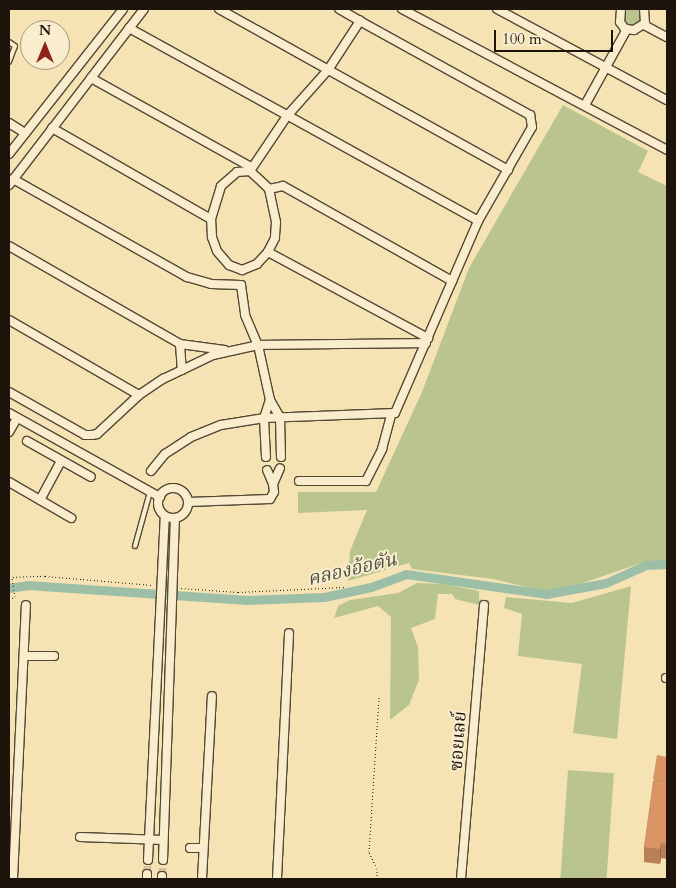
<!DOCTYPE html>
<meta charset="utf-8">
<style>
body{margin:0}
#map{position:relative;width:676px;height:888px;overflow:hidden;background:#f6e3b4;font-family:Cardo,"Noto Serif Thai",serif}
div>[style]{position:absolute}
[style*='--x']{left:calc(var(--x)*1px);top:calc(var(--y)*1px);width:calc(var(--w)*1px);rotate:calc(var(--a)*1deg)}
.green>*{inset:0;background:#bac48f;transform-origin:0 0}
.round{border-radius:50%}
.canal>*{height:9px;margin:-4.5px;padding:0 4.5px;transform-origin:4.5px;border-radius:4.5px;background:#9ebfa7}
.street-tunnel>*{height:8px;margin-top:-4px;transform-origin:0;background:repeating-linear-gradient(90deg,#d5c49b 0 8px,transparent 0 12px)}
.path>*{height:1px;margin-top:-0.5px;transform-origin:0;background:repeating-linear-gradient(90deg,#1d150b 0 1px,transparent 0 3.5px)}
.roads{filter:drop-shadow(1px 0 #534835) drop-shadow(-1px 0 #534835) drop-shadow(0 1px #534835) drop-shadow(0 -1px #534835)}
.lane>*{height:4px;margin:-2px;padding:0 2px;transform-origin:2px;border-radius:2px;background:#f9edce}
.street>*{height:8px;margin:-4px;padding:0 4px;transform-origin:4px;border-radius:4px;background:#f9edce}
.street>.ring{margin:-4px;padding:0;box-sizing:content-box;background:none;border:8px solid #f9edce;border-radius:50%}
.wall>*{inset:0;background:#bb7f58}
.shaded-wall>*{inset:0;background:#996847}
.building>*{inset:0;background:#da9466}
span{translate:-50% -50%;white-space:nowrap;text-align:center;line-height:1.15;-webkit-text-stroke:4px #f9edce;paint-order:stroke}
.street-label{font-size:18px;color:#1d150b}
.water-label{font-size:19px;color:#4a5042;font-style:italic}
.frame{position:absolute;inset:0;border:10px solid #1d150b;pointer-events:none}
.north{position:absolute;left:20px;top:20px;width:50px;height:50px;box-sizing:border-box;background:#f9edce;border:1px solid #a19780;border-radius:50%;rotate:0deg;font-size:14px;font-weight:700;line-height:20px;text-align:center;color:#1d150b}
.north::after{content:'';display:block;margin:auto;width:18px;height:22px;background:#8f2418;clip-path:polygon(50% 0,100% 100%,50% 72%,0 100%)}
.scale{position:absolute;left:494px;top:30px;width:119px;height:22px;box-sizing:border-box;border:2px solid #1d150b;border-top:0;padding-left:6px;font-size:15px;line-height:18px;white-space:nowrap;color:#1d150b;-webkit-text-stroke:4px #f9edce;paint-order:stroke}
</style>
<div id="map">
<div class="green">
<i class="round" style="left:623px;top:7px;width:20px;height:20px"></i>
<i style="clip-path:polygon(563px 105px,648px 151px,638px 172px,667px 186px,667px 561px,641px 563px,577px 585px,543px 591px,493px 579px,412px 569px,409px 563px,348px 581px,350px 551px,367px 510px,298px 513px,298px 492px,376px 492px,422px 392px,469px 268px)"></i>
<i style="clip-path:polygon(417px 583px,444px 584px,479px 591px,479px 605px,455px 599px,452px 594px,438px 594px,435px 619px,411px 628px,418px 647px,419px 680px,409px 705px,390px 720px,391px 617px,378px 606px,334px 618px,338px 606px,350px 600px,398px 593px)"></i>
<i style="clip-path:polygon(631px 586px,617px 739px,573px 733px,582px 664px,518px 656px,522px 614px,504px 608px,506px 597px,572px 603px)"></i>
<i style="left:568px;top:770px;width:46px;height:110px;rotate:4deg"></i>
</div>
<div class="canal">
<i style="--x:9;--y:588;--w:18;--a:-9"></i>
<i style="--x:27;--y:585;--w:221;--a:3.9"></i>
<i style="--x:247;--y:600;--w:77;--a:-2.2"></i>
<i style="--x:324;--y:597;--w:48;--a:-12"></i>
<i style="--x:371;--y:587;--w:37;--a:-20"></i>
<i style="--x:406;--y:574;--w:141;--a:8.1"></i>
<i style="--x:546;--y:594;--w:61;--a:-10.4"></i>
<i style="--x:606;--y:583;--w:44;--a:-24.2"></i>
<i style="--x:646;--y:565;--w:21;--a:-3"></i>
</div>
<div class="street-tunnel">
<i style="--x:147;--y:874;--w:14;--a:-86"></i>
<i style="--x:162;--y:876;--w:16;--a:-86"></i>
</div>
<div class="path">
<i style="--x:9;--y:577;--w:36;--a:-2"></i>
<i style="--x:45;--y:576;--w:108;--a:4.8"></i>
<i style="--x:181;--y:588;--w:57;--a:4"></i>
<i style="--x:238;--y:592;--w:107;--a:-2.7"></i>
<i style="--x:9;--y:599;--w:6;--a:-18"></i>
<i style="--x:15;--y:597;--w:20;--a:-99"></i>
<i style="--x:9;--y:640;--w:14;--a:-90"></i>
<i style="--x:377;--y:879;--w:10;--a:-90"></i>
<i style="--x:377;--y:869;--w:19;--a:-115"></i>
<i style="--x:369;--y:852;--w:156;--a:-86.3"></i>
</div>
<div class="roads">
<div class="lane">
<i style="--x:9;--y:42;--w:7;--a:34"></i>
<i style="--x:15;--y:46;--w:17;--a:111"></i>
<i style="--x:135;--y:546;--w:56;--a:-74.5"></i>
</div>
<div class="street">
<i style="--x:144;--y:9;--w:87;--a:127.5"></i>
<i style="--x:91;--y:78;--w:183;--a:29.1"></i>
<i style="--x:219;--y:9;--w:331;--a:29.1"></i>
<i style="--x:402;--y:9;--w:300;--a:28"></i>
<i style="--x:497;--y:9;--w:193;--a:28.2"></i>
<i style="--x:621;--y:9;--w:13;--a:94"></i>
<i style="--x:620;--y:22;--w:9;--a:54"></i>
<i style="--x:625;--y:29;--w:9;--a:6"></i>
<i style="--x:634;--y:30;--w:13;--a:-32"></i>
<i style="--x:645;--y:23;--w:14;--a:-94"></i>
<i style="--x:644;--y:25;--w:26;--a:28"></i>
<i style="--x:129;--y:28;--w:399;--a:28.9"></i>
<i style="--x:585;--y:105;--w:87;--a:-61.1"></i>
<i style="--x:9;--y:123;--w:19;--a:32"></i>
<i style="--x:52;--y:128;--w:183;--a:29.8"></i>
<i style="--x:9;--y:154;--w:184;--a:-51.8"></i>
<i style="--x:250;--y:171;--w:26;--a:43"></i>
<i style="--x:269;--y:189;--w:34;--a:78"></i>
<i style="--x:276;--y:222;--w:16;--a:94"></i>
<i style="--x:275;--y:238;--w:16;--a:117"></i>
<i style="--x:268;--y:252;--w:16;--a:133"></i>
<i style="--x:257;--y:264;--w:16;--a:158"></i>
<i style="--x:242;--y:270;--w:14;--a:-159"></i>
<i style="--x:229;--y:265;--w:18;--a:-131"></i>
<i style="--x:217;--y:251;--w:15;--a:-110"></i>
<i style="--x:212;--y:237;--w:18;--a:-93"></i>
<i style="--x:211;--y:219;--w:34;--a:-73"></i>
<i style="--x:221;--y:186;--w:21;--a:-41"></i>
<i style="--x:237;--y:172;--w:13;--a:-4"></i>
<i style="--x:250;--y:171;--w:66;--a:-56.1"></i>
<i style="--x:287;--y:116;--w:62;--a:-48.3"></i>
<i style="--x:328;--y:70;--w:59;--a:-56.9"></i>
<i style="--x:360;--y:21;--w:24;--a:-150"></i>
<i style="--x:13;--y:179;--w:200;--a:29.4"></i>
<i style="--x:187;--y:277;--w:25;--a:16"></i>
<i style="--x:211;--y:284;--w:30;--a:2"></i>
<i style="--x:241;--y:285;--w:30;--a:82"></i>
<i style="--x:245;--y:315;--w:33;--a:67"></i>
<i style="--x:258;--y:345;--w:56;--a:77.7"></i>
<i style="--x:270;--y:400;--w:20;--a:60"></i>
<i style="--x:280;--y:417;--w:40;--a:88.6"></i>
<i style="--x:9;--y:185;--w:135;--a:-52.5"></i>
<i style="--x:269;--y:189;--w:14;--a:-12"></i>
<i style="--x:283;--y:186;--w:194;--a:29.3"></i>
<i style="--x:9;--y:246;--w:197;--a:29.8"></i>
<i style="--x:180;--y:344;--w:45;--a:7.6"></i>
<i style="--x:268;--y:252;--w:182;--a:28.3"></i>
<i style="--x:9;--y:320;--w:150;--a:30"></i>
<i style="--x:180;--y:344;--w:26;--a:86"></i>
<i style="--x:9;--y:392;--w:87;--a:29.5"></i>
<i style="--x:85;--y:435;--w:7;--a:0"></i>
<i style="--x:92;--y:435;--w:5;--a:-11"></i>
<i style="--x:97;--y:434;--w:57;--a:-42.9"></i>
<i style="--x:139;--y:395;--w:29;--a:-34"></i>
<i style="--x:163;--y:379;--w:55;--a:-25.6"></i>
<i style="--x:213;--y:355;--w:46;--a:-12.5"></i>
<i style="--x:258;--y:345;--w:168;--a:-0.7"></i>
<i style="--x:9;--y:413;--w:173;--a:29.1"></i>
<i style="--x:9;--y:432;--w:16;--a:-60"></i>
<i style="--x:27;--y:441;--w:73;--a:29.4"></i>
<i style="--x:266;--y:457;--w:39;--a:-93"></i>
<i style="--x:264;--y:418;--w:19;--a:-72"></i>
<i style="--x:151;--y:471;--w:22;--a:-51"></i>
<i style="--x:165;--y:454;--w:31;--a:-33"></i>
<i style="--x:191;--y:437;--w:32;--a:-22"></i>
<i style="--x:221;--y:425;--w:44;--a:-9.2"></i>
<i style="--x:264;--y:418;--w:131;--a:-2.2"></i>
<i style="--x:395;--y:413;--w:209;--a:-66.6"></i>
<i style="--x:478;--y:221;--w:108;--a:-60.1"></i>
<i style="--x:532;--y:127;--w:12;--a:-99"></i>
<i style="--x:530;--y:115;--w:194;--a:-151.1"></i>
<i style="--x:299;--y:481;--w:67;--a:0"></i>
<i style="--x:366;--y:481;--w:36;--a:-63"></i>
<i style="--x:382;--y:449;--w:35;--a:-75"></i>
<i style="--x:9;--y:482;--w:72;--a:30.1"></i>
<i style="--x:273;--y:484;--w:17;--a:-66"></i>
<i class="ring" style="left:158px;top:488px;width:22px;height:22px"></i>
<i style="--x:40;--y:500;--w:44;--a:-61.7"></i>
<i style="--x:188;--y:502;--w:82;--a:-2.1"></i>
<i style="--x:270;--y:499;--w:8;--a:-60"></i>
<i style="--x:274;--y:492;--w:8;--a:-97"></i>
<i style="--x:273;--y:484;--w:15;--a:-113"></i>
<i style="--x:24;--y:656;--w:30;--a:0"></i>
<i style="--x:666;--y:678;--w:1;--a:0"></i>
<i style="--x:80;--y:837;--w:83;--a:2.1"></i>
<i style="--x:190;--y:848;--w:13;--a:0"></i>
<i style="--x:148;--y:860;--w:344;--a:-87.2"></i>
<i style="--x:163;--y:860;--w:342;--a:-88"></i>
<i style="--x:13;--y:879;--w:274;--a:-87.3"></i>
<i style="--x:147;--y:879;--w:5;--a:-90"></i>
<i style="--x:162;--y:879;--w:3;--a:-90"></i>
<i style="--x:202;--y:879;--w:183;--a:-86.9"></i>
<i style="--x:277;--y:879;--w:246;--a:-87.2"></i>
<i style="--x:461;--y:879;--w:275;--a:-85.2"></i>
</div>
</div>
<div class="wall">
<i style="clip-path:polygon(667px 757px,667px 859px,661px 858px,660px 864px,644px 862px,644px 847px,653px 782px)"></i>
</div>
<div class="shaded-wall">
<i style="clip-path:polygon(661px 843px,661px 858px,660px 864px,660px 849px)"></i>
</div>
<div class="building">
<i style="clip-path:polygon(657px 755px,667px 757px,667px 782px,653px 779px)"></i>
<i style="clip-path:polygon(654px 780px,667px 782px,667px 844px,661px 843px,660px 849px,644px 847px)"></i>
</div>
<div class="street-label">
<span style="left:459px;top:741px;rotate:-86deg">ซอยเลย์</span>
</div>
<div class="water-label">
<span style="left:352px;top:570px;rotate:-13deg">คลองอ้อตัน</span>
</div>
<div class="frame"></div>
<div class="north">N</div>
<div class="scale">100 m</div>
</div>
